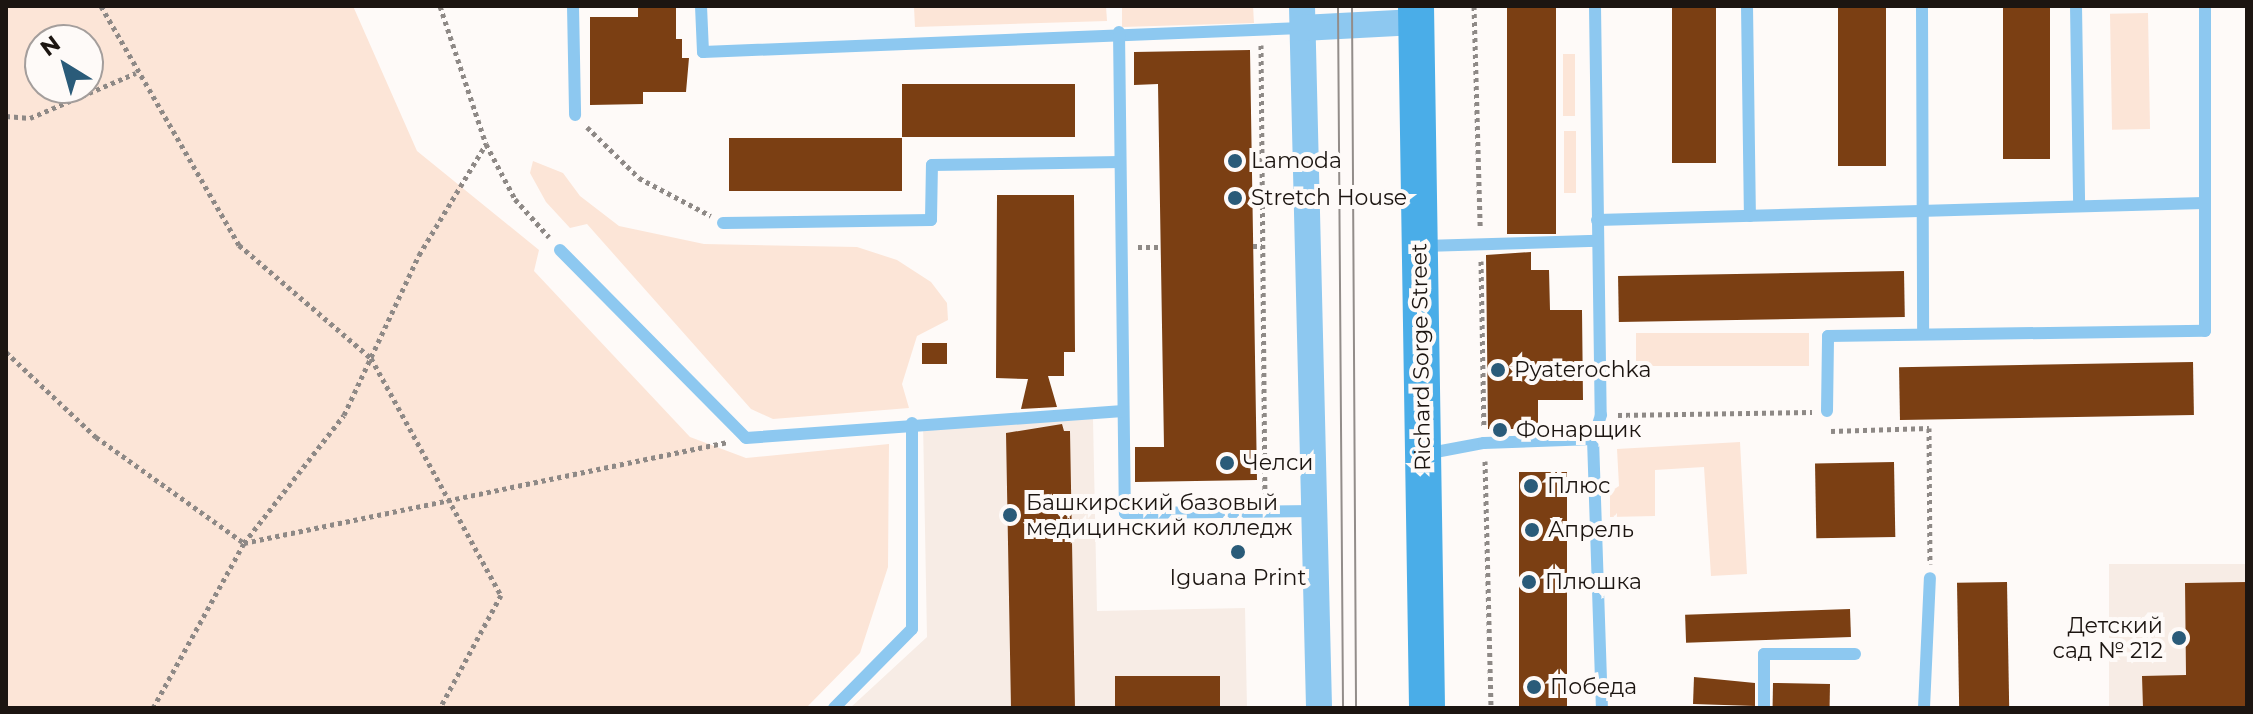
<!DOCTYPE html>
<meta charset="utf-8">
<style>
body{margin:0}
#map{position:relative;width:2253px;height:714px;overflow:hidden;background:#fefaf8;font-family:Montserrat,sans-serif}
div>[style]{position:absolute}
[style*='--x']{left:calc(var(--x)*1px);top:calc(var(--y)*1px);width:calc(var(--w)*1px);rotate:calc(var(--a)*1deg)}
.built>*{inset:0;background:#f7ece5;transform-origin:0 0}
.green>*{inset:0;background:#fce5d7;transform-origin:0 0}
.building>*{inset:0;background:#7b3f13;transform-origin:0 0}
.path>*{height:5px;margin-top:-2.5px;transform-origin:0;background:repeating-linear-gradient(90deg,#8e8986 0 4px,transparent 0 8px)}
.service>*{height:12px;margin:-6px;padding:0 6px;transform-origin:6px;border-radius:6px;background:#8dc8f0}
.minor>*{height:26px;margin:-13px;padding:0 13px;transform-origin:13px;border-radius:13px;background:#8dc8f0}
.secondary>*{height:36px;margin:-18px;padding:0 18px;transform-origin:18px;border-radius:18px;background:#4aade8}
.tram>*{height:2px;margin:-1px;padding:0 1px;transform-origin:1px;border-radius:1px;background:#938d8a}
.dots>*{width:22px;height:22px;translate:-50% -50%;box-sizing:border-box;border:4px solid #fefaf8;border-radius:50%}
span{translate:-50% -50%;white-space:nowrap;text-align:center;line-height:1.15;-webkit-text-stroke:8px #fefaf8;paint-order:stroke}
.poi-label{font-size:22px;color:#1c1511}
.left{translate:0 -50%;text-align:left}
.right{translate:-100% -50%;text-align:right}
.street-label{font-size:22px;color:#1c1511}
.frame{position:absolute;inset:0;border:8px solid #1c1511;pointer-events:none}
.north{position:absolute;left:24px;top:24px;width:80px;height:80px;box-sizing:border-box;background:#fefaf8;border:2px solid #a49e9c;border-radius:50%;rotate:323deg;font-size:22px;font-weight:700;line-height:32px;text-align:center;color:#1c1511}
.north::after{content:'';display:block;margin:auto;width:28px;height:36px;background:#2a5b79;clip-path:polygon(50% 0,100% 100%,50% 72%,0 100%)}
</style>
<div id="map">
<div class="built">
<i style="clip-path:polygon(1093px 419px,1097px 611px,1245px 608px,1247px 708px,850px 708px,927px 637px,923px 422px)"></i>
<i style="left:2247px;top:564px;width:144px;height:138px;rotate:90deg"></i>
</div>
<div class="green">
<i style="clip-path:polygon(evenodd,6px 6px,353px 6px,417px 151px,539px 250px,534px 271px,690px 437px,746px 458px,889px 444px,888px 567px,860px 653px,806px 708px,6px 708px,6px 6px,88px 40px,88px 88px,40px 88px,40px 40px,88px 40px)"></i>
<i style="clip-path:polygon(1106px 6px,1107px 21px,915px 27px,914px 7px)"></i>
<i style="clip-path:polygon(1122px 6px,1253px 6px,1254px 23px,1122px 27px)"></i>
<i style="left:2148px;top:13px;width:116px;height:38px;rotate:89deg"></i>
<i style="left:1575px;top:54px;width:62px;height:12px;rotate:90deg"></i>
<i style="left:1564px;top:131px;width:12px;height:62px"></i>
<i style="clip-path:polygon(533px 161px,563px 173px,580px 196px,619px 226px,704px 244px,857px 247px,897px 260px,931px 282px,947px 303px,948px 320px,917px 336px,902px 384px,909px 408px,773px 419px,751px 409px,587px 224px,570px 228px,546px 202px,530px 173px)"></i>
<i style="left:1809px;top:333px;width:33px;height:173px;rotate:90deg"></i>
<i style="clip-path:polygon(1740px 442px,1747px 574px,1711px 576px,1704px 467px,1655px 470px,1655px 516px,1610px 517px,1610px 492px,1619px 486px,1617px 449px)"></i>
</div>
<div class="building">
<i style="clip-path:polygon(638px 6px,676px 6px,676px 39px,682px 39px,682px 58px,689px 58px,686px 92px,643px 92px,643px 104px,590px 105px,590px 17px,638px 17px)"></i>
<i style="left:1507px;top:6px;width:49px;height:228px"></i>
<i style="left:1672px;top:6px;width:44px;height:157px"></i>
<i style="left:1838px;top:6px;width:48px;height:160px"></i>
<i style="left:2003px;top:6px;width:47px;height:153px"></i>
<i style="clip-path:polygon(1250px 50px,1257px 480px,1135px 482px,1135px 447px,1164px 447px,1158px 84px,1134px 85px,1134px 52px)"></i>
<i style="left:1075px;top:84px;width:53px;height:173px;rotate:90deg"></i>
<i style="left:902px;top:138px;width:53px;height:173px;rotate:90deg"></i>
<i style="clip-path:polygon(997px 195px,1074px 195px,1075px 352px,1064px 352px,1064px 376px,1048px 376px,1057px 407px,1021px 409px,1028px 379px,996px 378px)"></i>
<i style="clip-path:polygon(1531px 252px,1531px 270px,1549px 270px,1550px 310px,1582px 310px,1583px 400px,1538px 400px,1538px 429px,1488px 429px,1486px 255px)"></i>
<i style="left:1904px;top:271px;width:46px;height:286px;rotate:89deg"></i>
<i style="left:922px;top:343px;width:25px;height:21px"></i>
<i style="left:2193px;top:362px;width:53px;height:294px;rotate:89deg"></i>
<i style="clip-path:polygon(1062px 424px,1064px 431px,1070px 431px,1075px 708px,1011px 708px,1006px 433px)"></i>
<i style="left:1894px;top:462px;width:75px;height:79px;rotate:89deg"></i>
<i style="left:1519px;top:472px;width:48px;height:236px"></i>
<i style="left:2007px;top:582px;width:126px;height:50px;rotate:89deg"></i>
<i style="clip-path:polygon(2247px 582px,2247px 708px,2143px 708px,2142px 676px,2186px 675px,2185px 583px)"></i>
<i style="left:1850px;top:609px;width:28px;height:165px;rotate:88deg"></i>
<i style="left:1220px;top:676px;width:32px;height:105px;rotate:90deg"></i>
<i style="clip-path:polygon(1694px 677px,1755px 683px,1755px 706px,1693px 704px)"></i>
<i style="left:1773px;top:683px;width:57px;height:23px;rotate:1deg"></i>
</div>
<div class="path">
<i style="--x:101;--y:6;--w:276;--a:60"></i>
<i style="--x:239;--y:245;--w:174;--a:40.6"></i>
<i style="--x:371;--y:358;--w:270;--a:61.3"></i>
<i style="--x:501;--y:595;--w:128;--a:118.4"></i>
<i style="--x:440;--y:6;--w:145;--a:71.6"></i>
<i style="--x:486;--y:144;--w:62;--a:62.2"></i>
<i style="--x:515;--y:199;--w:51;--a:48.2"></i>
<i style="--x:1474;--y:6;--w:221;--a:88.4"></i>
<i style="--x:1261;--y:45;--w:450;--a:89.5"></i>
<i style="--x:6;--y:116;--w:24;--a:5"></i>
<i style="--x:30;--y:118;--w:115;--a:-23"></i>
<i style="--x:587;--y:127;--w:73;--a:44.4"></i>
<i style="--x:639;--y:178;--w:81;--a:27.8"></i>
<i style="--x:1253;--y:246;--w:9;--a:0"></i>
<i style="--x:1138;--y:247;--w:23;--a:0"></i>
<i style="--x:1481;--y:261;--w:166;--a:89"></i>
<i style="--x:6;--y:352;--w:124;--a:43.4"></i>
<i style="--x:96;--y:437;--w:182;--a:35.6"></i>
<i style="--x:244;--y:543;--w:493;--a:-11.8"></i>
<i style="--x:1618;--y:415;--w:194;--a:-0.9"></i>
<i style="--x:1831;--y:431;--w:98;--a:-1.8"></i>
<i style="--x:1929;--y:428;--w:136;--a:89.6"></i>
<i style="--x:1485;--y:461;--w:247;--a:88.6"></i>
<i style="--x:153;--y:708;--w:188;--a:-61.1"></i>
<i style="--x:244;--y:543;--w:162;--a:-52"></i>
<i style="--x:344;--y:415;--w:177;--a:-64.9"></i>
<i style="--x:419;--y:255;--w:130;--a:-58.9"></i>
</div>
<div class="service">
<i style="--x:573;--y:6;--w:109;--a:88.9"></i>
<i style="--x:701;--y:6;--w:46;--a:87.5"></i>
<i style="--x:703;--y:52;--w:599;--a:-2.29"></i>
<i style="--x:1595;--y:6;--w:409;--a:89.2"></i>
<i style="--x:1601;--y:415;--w:25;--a:108"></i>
<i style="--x:1593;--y:439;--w:269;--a:88.1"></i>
<i style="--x:1747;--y:6;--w:210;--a:89.2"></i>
<i style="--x:1922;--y:6;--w:327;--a:89.8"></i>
<i style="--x:2076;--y:6;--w:200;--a:89.1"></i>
<i style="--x:1119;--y:32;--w:481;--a:89.3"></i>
<i style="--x:1125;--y:513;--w:190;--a:-0.6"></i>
<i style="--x:1597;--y:220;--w:607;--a:-1.6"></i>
<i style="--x:723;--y:223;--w:208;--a:-0.8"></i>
<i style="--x:931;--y:220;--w:55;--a:-89"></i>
<i style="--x:932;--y:165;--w:188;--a:-0.9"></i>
<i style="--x:1424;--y:246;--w:173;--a:-1.7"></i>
<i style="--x:560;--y:250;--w:264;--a:45.3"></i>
<i style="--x:746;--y:438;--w:378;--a:-4.1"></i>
<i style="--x:1827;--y:411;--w:75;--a:-89.2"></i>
<i style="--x:1828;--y:336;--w:377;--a:-0.8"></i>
<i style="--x:2205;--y:331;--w:325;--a:-90"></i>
<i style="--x:1425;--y:454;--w:60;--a:-10.6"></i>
<i style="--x:1484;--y:443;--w:109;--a:-2.1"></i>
<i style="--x:834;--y:708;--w:111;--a:-45.4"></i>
<i style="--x:912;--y:629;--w:206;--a:-90"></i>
<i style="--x:1764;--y:708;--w:54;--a:-90"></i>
<i style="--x:1764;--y:654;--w:91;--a:0"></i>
<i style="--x:1924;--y:708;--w:130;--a:-87.4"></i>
</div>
<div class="minor">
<i style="--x:1302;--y:6;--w:702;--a:88.61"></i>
<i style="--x:1302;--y:28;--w:114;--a:-3"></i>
</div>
<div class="secondary">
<i style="--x:1416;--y:6;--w:702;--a:89.1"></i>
</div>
<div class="tram">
<i style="--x:1338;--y:6;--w:702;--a:89.59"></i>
<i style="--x:1352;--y:6;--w:702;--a:89.67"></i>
</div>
<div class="dots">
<i style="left:1235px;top:161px;background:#2a5b79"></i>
<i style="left:1235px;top:198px;background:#2a5b79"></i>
<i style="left:1498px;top:370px;background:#2a5b79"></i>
<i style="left:1500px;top:430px;background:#2a5b79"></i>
<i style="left:1227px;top:463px;background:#2a5b79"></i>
<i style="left:1531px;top:486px;background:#2a5b79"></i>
<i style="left:1010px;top:515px;background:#2a5b79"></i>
<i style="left:1532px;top:530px;background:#2a5b79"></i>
<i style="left:1238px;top:552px;background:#2a5b79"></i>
<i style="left:1529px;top:582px;background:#2a5b79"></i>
<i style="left:2179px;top:638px;background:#2a5b79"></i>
<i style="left:1534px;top:687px;background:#2a5b79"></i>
</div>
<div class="poi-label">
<span class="left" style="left:1251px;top:161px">Lamoda</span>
<span class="left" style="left:1251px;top:198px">Stretch House</span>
<span class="left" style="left:1514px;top:370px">Pyaterochka</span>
<span class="left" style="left:1516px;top:430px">Фонарщик</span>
<span class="left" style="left:1243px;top:463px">Челси</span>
<span class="left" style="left:1547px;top:486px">Плюс</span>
<span class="left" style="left:1026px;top:515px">Башкирский базовый<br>медицинский колледж</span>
<span class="left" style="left:1548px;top:530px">Апрель</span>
<span style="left:1238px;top:578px">Iguana Print</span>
<span class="left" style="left:1545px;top:582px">Плюшка</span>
<span class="right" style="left:2163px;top:638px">Детский<br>сад № 212</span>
<span class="left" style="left:1550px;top:687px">Победа</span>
</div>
<div class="street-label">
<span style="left:1421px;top:357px;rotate:-91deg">Richard Sorge Street</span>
</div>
<div class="frame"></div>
<div class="north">N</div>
</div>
